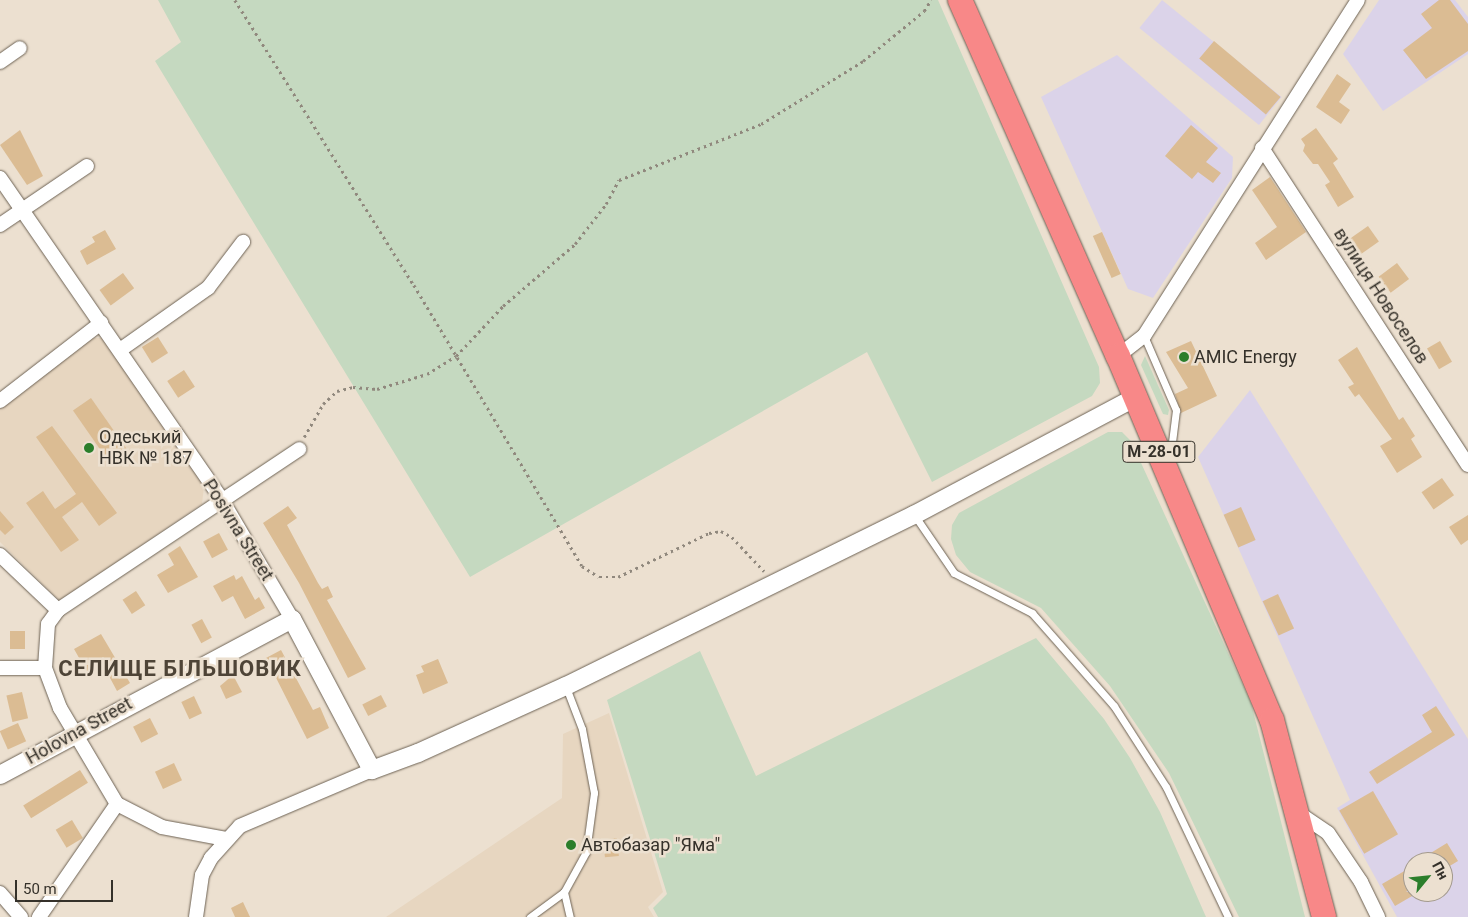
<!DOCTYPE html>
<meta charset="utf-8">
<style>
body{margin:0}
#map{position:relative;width:1468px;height:917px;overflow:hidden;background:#ece0d0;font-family:Roboto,sans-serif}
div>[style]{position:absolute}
.built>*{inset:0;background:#e7d6c0}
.industrial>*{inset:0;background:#dbd3e9;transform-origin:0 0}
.green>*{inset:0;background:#c5d9c0}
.building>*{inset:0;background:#dbbc93;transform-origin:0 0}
.path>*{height:2.5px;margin-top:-1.25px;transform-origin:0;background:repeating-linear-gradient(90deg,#90887d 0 2.5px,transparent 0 6.5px)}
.roads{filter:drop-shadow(0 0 1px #6d6254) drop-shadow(0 0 1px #6d6254)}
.service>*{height:7px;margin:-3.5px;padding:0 3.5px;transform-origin:3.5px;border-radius:3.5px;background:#fff}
.minor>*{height:14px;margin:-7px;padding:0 7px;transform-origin:7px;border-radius:7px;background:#fff}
.tertiary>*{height:18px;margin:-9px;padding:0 9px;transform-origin:9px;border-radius:9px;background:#fff}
.trunk>*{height:24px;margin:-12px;padding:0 12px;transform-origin:12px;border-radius:12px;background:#f88888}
.dots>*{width:14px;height:14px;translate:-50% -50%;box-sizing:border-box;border:2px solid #ece0d0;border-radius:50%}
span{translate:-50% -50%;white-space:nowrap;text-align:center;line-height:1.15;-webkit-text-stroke:5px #ece0d0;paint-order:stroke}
.shield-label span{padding:1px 4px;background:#ece0d0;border:1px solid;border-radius:4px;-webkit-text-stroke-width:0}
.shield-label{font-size:16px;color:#35312a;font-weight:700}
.street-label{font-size:18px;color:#35312a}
.poi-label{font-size:18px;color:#35312a}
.left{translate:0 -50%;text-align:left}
.district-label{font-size:22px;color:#4e4437;font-weight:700;letter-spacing:1px}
.north{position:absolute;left:1403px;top:852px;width:50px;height:50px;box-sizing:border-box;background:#ece0d0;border:1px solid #a39a8e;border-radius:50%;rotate:62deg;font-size:14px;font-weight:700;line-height:20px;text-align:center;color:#35312a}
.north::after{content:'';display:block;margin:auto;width:18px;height:22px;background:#2b7e2b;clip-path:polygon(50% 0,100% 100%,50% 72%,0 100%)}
.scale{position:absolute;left:15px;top:880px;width:98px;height:22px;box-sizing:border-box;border:2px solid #35312a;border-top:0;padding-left:6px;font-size:15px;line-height:18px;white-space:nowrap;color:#35312a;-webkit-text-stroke:4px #ece0d0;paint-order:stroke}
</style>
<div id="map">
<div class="built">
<div style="clip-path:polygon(92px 338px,105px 338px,204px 487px,202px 504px,60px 601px,0 542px,0 409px)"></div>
<div style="clip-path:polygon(609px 713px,663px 892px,648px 907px,654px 917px,386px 917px,562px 798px,563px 734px)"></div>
</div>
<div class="industrial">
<div style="left:1162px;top:0;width:154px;height:36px;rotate:39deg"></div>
<div style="clip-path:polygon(1379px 0,1455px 0,1468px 17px,1468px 54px,1383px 111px,1343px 54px)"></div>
<div style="clip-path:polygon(1117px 55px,1233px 157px,1232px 178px,1153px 298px,1128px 289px,1041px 97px)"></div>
<div style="clip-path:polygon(evenodd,1250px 390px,1468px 739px,1468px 917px,1397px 917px,1337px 808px,1350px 800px,1198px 457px,1250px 390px,1413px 862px,1443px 862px,1443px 892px,1413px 892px,1413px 862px)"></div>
</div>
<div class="green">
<div style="clip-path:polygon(158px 0,938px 0,1099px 367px,1100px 383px,1092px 396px,932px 482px,867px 352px,470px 577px,155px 61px,181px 42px)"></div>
<div style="clip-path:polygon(1145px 356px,1169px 410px,1168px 415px,1163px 414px,1141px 365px)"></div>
<div style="clip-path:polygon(1108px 432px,1122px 432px,1131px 441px,1251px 703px,1305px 917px,1239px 917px,1169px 773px,1110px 686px,1041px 608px,970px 572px,956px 555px,951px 539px,952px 525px,959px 513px)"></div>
<div style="clip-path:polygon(1036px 638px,1104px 719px,1130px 758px,1160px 812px,1206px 917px,658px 917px,653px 908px,667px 894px,607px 700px,700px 651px,756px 776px)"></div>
</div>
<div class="building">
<div style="clip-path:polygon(1439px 0,1450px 0,1468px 24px,1468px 51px,1426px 79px,1403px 50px,1432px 28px,1421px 14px)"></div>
<div style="left:1214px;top:41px;width:87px;height:23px;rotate:40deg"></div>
<div style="clip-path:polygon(1337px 74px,1351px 84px,1339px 102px,1350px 110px,1341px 124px,1316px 107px)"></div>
<div style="clip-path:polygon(1191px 125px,1218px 148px,1206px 162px,1221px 173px,1213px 183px,1198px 172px,1192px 179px,1165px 156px)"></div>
<div style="clip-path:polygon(1316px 128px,1338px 159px,1333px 163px,1354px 197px,1338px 207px,1325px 185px,1330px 182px,1318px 164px,1313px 164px,1303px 151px,1305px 145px,1301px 139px)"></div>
<div style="clip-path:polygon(20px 130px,43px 176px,27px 185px,0 145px)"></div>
<div style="clip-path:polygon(1270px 177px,1306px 232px,1266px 260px,1255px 243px,1277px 227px,1252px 190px)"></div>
<div style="left:1368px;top:226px;width:19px;height:27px;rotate:55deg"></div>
<div style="clip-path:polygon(105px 230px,116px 249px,87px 265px,80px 251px,95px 242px,92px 237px)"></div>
<div style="left:1102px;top:232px;width:46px;height:10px;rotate:66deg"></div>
<div style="left:1397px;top:263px;width:20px;height:23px;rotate:53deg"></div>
<div style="left:123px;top:273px;width:19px;height:29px;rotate:54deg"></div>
<div style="left:158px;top:337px;width:19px;height:19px;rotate:58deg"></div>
<div style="clip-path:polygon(1191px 341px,1217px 396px,1181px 413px,1175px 394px,1188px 388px,1166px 352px)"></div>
<div style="left:1440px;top:341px;width:24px;height:15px;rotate:60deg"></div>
<div style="clip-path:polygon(1357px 347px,1399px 420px,1403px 417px,1415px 436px,1411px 439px,1422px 457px,1397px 473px,1380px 446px,1392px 439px,1359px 394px,1355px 397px,1348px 387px,1354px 384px,1338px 360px)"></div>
<div style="left:184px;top:370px;width:20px;height:20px;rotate:57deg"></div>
<div style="left:91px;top:398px;width:62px;height:22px;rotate:55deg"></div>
<div style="clip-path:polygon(52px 426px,117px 513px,99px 526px,82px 502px,62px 517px,79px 540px,61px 552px,26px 503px,43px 491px,55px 509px,76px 494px,36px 437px)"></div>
<div style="left:1442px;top:478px;width:21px;height:25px;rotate:55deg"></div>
<div style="clip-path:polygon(288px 506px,297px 518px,287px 525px,318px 583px,322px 589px,328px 586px,333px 597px,327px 600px,366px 669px,348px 678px,299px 583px,263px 523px)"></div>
<div style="left:1241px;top:507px;width:36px;height:19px;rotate:66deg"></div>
<div style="clip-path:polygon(0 511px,14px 527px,5px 535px,0 530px)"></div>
<div style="clip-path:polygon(1468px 515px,1468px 540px,1461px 545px,1449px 527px)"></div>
<div style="left:219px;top:533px;width:19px;height:18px;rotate:62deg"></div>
<div style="clip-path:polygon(180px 546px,198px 577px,168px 593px,157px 575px,174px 565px,168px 554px)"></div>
<div style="clip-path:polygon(234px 575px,236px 580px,242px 576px,255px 600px,259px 597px,265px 608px,245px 619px,233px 596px,222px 602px,213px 586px)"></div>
<div style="left:136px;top:591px;width:17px;height:16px;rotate:57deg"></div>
<div style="left:1278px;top:594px;width:38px;height:17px;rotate:65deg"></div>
<div style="left:202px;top:619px;width:21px;height:12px;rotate:62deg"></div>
<div style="left:10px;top:631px;width:15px;height:18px"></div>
<div style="clip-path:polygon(101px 634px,130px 683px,117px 691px,102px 663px,87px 672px,74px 649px)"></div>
<div style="clip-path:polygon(281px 650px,313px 710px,320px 707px,329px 728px,307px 739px,266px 658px)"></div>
<div style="clip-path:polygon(438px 659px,448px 683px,423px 694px,416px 675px,424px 672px,421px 666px)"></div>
<div style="clip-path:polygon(233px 675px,242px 692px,226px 699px,220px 686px)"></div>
<div style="left:22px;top:692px;width:27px;height:16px;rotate:77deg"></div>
<div style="left:381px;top:695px;width:13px;height:21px;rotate:63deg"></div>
<div style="left:194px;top:696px;width:19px;height:14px;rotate:65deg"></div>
<div style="clip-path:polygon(1436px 706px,1455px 735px,1377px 784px,1369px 772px,1432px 732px,1422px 715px)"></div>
<div style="left:150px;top:718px;width:18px;height:19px;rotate:63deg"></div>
<div style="left:18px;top:723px;width:20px;height:20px;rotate:66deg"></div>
<div style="left:174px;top:763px;width:19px;height:21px;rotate:65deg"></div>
<div style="left:80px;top:770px;width:15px;height:67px;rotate:58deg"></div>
<div style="left:1373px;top:791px;width:50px;height:39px;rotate:60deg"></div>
<div style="left:72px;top:820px;width:21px;height:19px;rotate:59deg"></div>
<div style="left:617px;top:838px;width:18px;height:14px;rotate:84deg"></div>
<div style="clip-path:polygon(1447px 843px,1458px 861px,1443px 870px,1443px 862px,1416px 862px)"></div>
<div style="clip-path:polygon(1413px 866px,1413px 888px,1406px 892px,1419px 892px,1395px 906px,1382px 884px)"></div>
<div style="clip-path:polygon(243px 902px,250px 917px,235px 917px,231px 908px)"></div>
</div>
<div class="path">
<div style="left:235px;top:0;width:337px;rotate:57.9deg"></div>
<div style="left:414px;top:285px;width:327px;rotate:59.1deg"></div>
<div style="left:582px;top:566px;width:20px;rotate:33deg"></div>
<div style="left:599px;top:577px;width:19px"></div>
<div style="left:618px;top:577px;width:101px;rotate:-25.8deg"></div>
<div style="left:709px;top:533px;width:12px;rotate:-9deg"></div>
<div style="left:721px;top:531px;width:13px;rotate:29deg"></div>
<div style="left:732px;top:537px;width:47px;rotate:46.7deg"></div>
<div style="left:304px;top:437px;width:38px;rotate:-60deg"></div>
<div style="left:323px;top:404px;width:19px;rotate:-43deg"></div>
<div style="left:337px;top:391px;width:16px;rotate:-14deg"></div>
<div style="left:353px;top:387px;width:24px;rotate:5deg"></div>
<div style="left:377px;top:389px;width:52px;rotate:-16.7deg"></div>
<div style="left:427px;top:374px;width:34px;rotate:-32deg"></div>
<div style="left:456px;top:356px;width:69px;rotate:-46.8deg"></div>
<div style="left:503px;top:306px;width:95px;rotate:-40.7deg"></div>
<div style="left:575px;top:244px;width:51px;rotate:-52.2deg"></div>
<div style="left:606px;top:204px;width:27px;rotate:-62deg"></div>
<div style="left:619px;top:180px;width:153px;rotate:-21.5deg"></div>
<div style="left:761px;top:124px;width:120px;rotate:-31.7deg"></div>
<div style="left:863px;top:61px;width:79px;rotate:-39.3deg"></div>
<div style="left:924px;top:11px;width:13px;rotate:-58deg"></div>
</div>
<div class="roads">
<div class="service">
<div style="left:1144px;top:336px;width:81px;rotate:66.6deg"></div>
<div style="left:1176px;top:410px;width:48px;rotate:97.1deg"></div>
<div style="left:915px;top:516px;width:69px;rotate:55.6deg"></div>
<div style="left:954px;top:573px;width:88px;rotate:27.1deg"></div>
<div style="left:1032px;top:613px;width:124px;rotate:48.6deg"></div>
<div style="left:1114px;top:706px;width:96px;rotate:57.3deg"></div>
<div style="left:1166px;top:787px;width:144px;rotate:64.5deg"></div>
<div style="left:564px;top:892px;width:26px;rotate:77deg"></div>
<div style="left:530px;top:917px;width:42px;rotate:-36.3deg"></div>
<div style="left:564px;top:892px;width:46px;rotate:-61.2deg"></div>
<div style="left:586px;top:852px;width:60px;rotate:-82.3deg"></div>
<div style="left:594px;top:793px;width:65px;rotate:-100.6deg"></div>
<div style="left:582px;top:729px;width:45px;rotate:-110.9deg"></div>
</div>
<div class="minor">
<div style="left:0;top:62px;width:24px;rotate:-35deg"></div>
<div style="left:1262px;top:148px;width:378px;rotate:57deg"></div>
<div style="left:0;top:178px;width:391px;rotate:55.4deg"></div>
<div style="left:222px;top:500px;width:138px;rotate:59.5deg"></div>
<div style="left:0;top:225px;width:105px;rotate:-34.1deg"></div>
<div style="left:120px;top:350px;width:108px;rotate:-35.2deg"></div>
<div style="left:208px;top:288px;width:58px;rotate:-52.7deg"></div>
<div style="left:1118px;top:356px;width:33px;rotate:-38deg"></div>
<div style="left:1144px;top:336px;width:398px;rotate:-57.5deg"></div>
<div style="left:0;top:401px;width:128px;rotate:-37.7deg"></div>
<div style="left:0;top:555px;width:80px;rotate:43.5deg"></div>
<div style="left:0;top:668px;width:45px"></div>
<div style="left:1297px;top:812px;width:37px;rotate:34deg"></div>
<div style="left:1328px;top:833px;width:59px;rotate:56deg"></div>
<div style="left:1361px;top:882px;width:39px;rotate:64deg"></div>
<div style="left:226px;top:839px;width:65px;rotate:-169.4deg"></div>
<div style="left:162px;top:827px;width:51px;rotate:-152.9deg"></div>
<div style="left:117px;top:804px;width:112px;rotate:-120.7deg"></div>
<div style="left:60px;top:708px;width:43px;rotate:-110.6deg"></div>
<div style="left:45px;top:668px;width:44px;rotate:-86.1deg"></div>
<div style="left:48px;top:624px;width:17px;rotate:-54deg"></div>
<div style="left:58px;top:610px;width:290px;rotate:-33.7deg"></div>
<div style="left:0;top:893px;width:32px;rotate:49deg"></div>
<div style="left:39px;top:917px;width:137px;rotate:-55.4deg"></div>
<div style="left:196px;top:917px;width:42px;rotate:-81.9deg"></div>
<div style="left:202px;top:875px;width:19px;rotate:-62deg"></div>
<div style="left:211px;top:858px;width:43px;rotate:-47.8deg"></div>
<div style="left:240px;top:826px;width:143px;rotate:-23deg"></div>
</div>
<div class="tertiary">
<div style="left:0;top:775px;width:331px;rotate:-28.1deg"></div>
<div style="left:292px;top:619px;width:171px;rotate:62.1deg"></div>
<div style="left:372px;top:770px;width:49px;rotate:-20.3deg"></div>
<div style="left:418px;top:753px;width:162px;rotate:-24.4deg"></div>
<div style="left:566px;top:686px;width:388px;rotate:-26.2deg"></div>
<div style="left:914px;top:515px;width:251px;rotate:-28deg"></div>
</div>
<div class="trunk">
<div style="left:960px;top:0;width:389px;rotate:66.1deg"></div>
<div style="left:1118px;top:356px;width:395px;rotate:67.1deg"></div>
<div style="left:1272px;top:720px;width:204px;rotate:75.2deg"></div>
</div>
</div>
<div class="dots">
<div style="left:1184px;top:357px;background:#2b7e2b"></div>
<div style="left:89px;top:448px;background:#2b7e2b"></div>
<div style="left:571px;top:845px;background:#2b7e2b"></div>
</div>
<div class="shield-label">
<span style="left:1159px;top:452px">М-28-01</span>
</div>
<div class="street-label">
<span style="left:1381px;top:296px;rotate:57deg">вулиця Новоселов</span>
<span style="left:238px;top:530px;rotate:58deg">Posivna Street</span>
<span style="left:79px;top:731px;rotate:-29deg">Holovna Street</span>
</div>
<div class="poi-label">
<span class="left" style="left:1194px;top:357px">AMIC Energy</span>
<span class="left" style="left:99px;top:448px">Одеський<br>НВК № 187</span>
<span class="left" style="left:581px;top:845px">Автобазар "Яма"</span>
</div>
<div class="district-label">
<span style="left:180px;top:669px">СЕЛИЩЕ БІЛЬШОВИК</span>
</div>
<div class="north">Пн</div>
<div class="scale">50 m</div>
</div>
